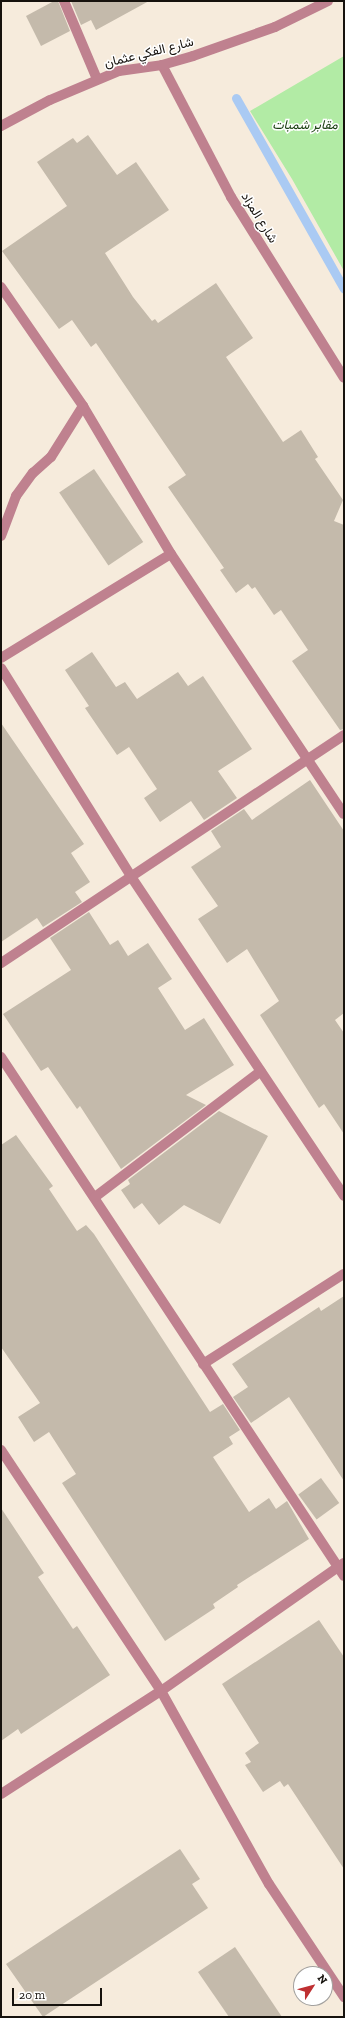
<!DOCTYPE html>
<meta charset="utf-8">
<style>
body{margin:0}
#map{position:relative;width:345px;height:2018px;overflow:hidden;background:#f6ebdc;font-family:"Zilla Slab",Vazirmatn,serif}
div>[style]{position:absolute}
.green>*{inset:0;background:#b2eba5}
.stream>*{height:9px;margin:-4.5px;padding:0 4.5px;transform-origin:4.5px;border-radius:4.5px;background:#aacaf3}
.building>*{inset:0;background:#c4baab;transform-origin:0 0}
.minor>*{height:10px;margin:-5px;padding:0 5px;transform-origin:5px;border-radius:5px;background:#bf818f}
.tertiary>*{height:10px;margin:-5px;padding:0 5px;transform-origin:5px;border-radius:5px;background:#bf818f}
span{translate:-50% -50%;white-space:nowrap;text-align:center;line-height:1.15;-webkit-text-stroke:3px #fff;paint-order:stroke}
.street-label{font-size:13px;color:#16120d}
.park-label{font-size:13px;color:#1b4112;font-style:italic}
.frame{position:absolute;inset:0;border:2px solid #16120d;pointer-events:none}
.north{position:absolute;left:293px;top:1966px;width:40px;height:40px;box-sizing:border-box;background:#fff;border:1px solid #a2a09e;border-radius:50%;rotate:54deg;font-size:11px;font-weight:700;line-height:16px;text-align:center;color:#16120d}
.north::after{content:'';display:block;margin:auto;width:14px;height:18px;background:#bf3032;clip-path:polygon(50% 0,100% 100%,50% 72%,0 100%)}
.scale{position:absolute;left:12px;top:1988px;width:90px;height:18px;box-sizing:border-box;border:2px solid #16120d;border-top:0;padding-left:5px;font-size:12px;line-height:14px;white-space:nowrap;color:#16120d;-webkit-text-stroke:3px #fff;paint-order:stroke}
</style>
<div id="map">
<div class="green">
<div style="clip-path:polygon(344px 56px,344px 271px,292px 179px,250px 111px)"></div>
</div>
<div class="stream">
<div style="left:236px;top:98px;width:219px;rotate:60.5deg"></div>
</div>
<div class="building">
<div style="clip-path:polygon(54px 1px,58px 1px,70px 31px,41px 46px,26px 16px)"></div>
<div style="clip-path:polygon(71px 1px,149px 1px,96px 30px,91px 20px,81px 25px)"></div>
<div style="clip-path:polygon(88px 135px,117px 175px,136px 162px,169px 210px,105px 253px,133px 297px,152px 321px,155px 319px,158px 323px,216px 283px,253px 338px,226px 357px,283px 442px,301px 430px,318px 457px,315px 459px,343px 500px,334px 521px,344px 525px,344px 729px,340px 730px,292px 661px,308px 650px,281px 610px,274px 615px,255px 587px,252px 589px,248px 584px,236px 593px,220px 570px,224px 568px,168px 487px,186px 475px,96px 343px,91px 347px,72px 320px,59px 329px,2px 251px,67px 206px,37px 162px,73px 138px,77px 143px)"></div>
<div style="left:94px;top:469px;width:88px;height:42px;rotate:56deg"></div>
<div style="clip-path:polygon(92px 652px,116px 687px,125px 682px,137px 699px,178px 672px,188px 686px,203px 676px,252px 749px,218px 771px,237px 798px,204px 820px,191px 801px,160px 822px,144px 798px,157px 789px,129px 747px,117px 755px,85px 708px,89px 706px,65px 670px)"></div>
<div style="clip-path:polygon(1px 723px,84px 844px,71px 853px,90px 882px,75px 892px,82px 902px,43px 927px,37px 918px,1px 942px)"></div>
<div style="clip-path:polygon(310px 780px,344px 831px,344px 1013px,335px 1020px,344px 1033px,344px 1134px,324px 1104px,319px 1108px,260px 1015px,279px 1001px,247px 949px,227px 963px,198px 919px,218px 906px,191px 867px,221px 847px,211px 831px,244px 809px,252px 820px)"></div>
<div style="clip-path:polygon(89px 912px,110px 945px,118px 940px,128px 956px,148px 943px,172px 979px,158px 988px,185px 1030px,204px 1018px,234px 1065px,186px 1095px,206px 1105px,121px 1169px,80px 1106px,77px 1109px,48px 1067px,41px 1071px,3px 1014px,71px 970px,50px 938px)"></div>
<div style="clip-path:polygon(219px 1111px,268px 1136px,220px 1224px,184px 1205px,159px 1225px,142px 1203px,134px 1209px,121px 1190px,130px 1184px,128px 1180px)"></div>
<div style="clip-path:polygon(16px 1135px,53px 1186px,49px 1189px,77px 1231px,86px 1225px,94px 1234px,210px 1412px,223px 1404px,240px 1430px,229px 1437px,233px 1444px,213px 1457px,249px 1512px,269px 1498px,276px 1509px,287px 1501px,309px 1539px,237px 1585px,238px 1587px,213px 1604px,215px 1608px,165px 1641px,62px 1483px,76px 1474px,49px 1432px,34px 1442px,18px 1417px,40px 1403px,1px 1347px,1px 1145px)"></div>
<div style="clip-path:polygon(344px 1296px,344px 1481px,289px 1397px,251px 1423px,233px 1397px,248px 1387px,232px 1364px,319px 1307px,321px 1311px)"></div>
<div style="left:321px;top:1478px;width:31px;height:28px;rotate:54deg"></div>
<div style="clip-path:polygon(1px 1508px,44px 1573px,38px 1577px,73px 1629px,77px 1626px,110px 1675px,21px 1734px,18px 1729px,1px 1741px)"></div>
<div style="clip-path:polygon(319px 1620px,344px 1657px,344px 1869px,288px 1784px,284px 1787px,280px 1781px,263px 1792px,245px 1765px,251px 1762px,245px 1753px,259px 1743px,222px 1684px)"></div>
<div style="clip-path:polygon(180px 1849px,200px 1879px,192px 1884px,208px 1908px,43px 2017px,6px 1964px)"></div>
<div style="clip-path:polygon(235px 1947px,282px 2017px,229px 2017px,198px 1972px)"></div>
</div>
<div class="minor">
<div style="left:64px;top:1px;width:85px;rotate:67.1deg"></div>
<div style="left:1px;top:287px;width:145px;rotate:55.4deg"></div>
<div style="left:83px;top:406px;width:172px;rotate:59.3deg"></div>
<div style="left:171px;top:554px;width:312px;rotate:56.4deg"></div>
<div style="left:1px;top:536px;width:43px;rotate:-69.4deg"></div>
<div style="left:16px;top:496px;width:29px;rotate:-54deg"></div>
<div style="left:33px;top:473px;width:24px;rotate:-42deg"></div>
<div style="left:51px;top:457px;width:60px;rotate:-57.9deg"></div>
<div style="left:1px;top:658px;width:199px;rotate:-31.5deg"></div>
<div style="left:1px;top:668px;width:248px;rotate:58deg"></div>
<div style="left:132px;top:878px;width:382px;rotate:56.3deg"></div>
<div style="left:1px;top:963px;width:412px;rotate:-33.6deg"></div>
<div style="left:1px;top:1057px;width:622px;rotate:56.54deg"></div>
<div style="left:95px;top:1197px;width:208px;rotate:-37.2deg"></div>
<div style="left:203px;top:1364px;width:167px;rotate:-32.6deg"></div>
<div style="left:1px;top:1450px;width:289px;rotate:56.4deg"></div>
<div style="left:161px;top:1691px;width:221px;rotate:60.8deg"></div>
<div style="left:269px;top:1884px;width:136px;rotate:56.4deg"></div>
<div style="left:1px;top:1794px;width:190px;rotate:-32.8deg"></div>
<div style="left:161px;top:1691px;width:223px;rotate:-35deg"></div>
</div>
<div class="tertiary">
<div style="left:162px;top:65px;width:149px;rotate:62.4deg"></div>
<div style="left:231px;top:197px;width:213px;rotate:58deg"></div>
<div style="left:1px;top:126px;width:55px;rotate:-28deg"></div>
<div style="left:50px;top:100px;width:75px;rotate:-22.8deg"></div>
<div style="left:119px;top:71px;width:43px;rotate:-7.9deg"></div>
<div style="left:162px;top:65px;width:32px;rotate:-16deg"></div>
<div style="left:193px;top:56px;width:87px;rotate:-19.5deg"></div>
<div style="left:275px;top:27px;width:59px;rotate:-26.1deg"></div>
</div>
<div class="street-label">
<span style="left:149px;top:53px;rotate:-14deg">شارع الفكي عثمان</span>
<span style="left:259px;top:218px;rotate:58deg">شارع المزاد</span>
</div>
<div class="park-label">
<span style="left:305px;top:125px">مقابر شمبات</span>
</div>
<div class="frame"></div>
<div class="north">N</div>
<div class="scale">20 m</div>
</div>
